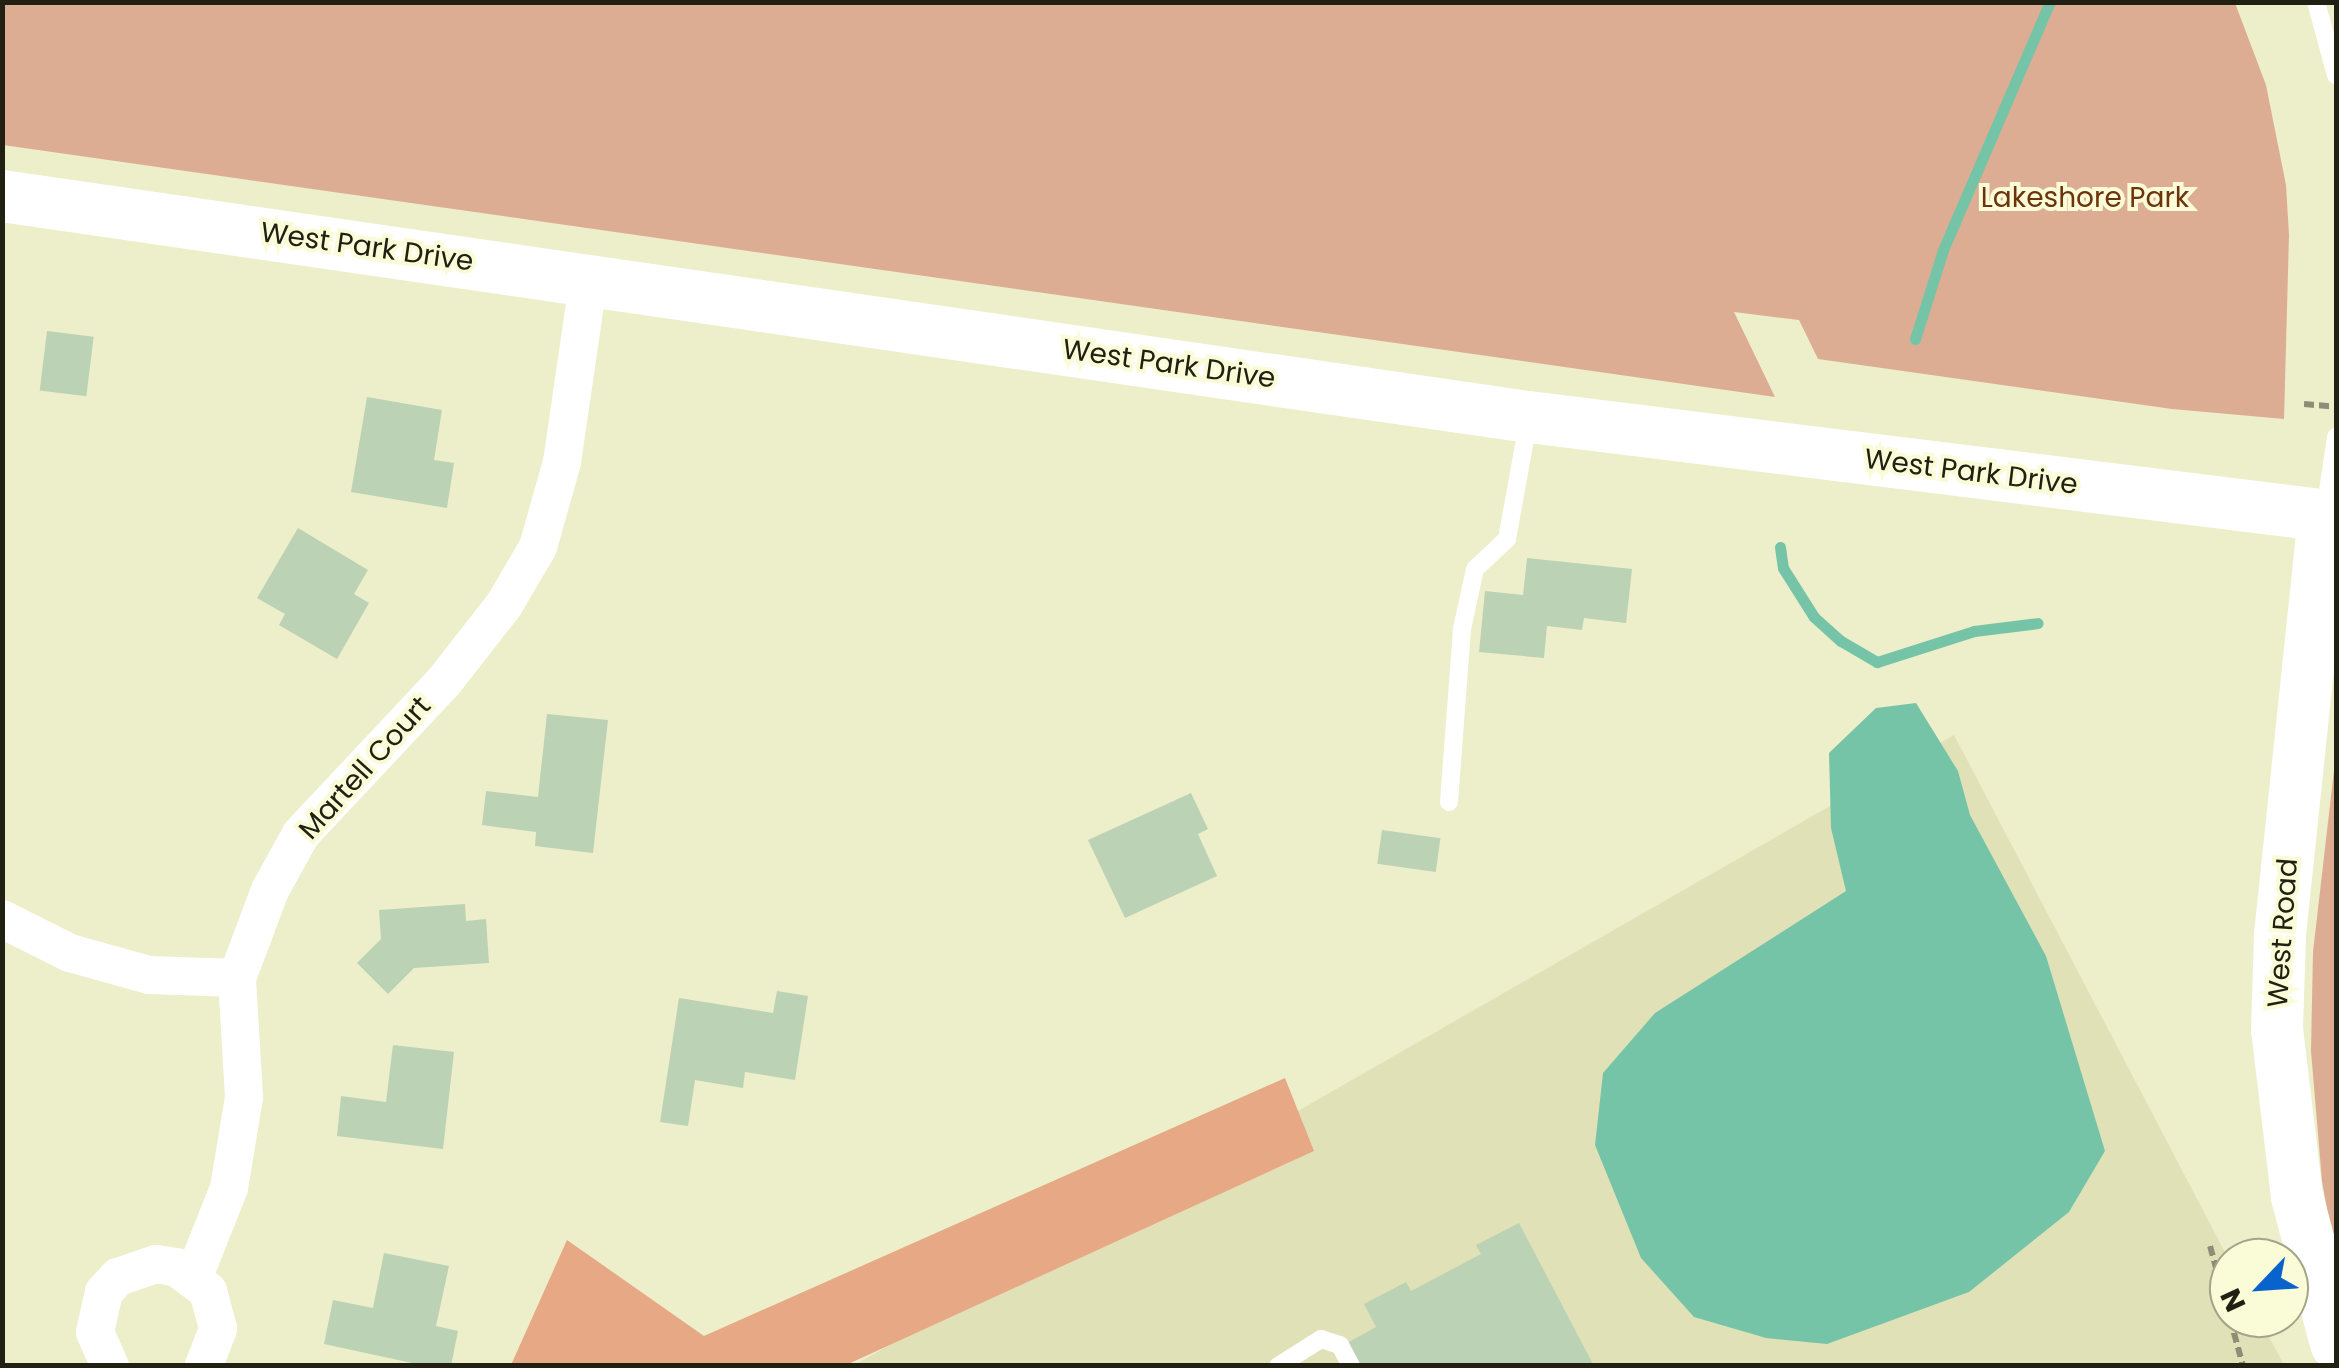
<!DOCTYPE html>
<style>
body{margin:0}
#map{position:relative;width:2339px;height:1368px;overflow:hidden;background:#edeeca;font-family:Poppins,sans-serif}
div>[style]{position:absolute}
.built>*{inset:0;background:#e0e1b7}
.green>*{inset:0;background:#ddad93}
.forest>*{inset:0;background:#e7a885}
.water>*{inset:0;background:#76c4a7}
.stream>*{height:11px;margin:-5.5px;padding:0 5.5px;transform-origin:5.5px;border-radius:5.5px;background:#76c4a7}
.building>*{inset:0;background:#bcd2b5;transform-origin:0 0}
.path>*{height:6px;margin-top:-3px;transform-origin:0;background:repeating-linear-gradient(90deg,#8d8e75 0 10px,transparent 0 15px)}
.lane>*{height:18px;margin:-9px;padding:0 9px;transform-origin:9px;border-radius:9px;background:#fff}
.street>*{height:38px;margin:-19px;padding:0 19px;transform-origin:19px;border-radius:19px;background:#fff}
.secondary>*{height:52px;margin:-26px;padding:0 26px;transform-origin:26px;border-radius:26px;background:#fff}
span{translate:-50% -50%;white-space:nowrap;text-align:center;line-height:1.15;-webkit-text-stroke:8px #fafbd7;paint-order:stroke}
.park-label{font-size:28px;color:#6c330c}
.street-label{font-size:28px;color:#202113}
.frame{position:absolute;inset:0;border:5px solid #202113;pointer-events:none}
.north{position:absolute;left:2209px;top:1238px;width:100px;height:100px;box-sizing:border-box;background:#fafbd7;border:2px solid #a3a489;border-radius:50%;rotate:245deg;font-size:28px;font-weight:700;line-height:40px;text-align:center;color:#202113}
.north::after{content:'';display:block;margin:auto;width:35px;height:45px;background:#0963cd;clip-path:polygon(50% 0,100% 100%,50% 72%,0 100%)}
</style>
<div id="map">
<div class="built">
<div style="clip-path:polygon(1954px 735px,2229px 1260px,2229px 1318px,2259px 1318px,2284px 1365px,853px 1366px)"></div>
</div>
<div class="green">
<div style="clip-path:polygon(3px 2px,2235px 3px,2266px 85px,2286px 185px,2289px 235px,2284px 419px,2172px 409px,1818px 359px,1799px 320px,1734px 312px,1775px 397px,3px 145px)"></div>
<div style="clip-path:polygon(2336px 753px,2336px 1259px,2322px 1181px,2311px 1051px,2313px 952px)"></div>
</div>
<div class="forest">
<div style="clip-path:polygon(1285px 1078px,1314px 1151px,846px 1365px,511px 1365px,567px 1240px,704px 1336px)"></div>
</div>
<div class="water">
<div style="clip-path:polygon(1916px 703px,1958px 771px,1970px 815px,2046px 956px,2105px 1151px,2069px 1212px,1969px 1292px,1827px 1344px,1766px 1338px,1694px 1317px,1641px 1258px,1595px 1145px,1603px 1073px,1655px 1013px,1846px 891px,1831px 828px,1829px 753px,1876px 708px)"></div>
</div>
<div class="stream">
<div style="left:1915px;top:339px;width:93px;rotate:-72.5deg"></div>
<div style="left:1943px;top:250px;width:270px;rotate:-66.7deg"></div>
<div style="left:1780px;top:547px;width:21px;rotate:82deg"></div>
<div style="left:1783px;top:568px;width:58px;rotate:57.7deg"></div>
<div style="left:1814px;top:617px;width:36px;rotate:42deg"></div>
<div style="left:1841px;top:641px;width:42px;rotate:30.3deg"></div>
<div style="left:1877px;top:662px;width:102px;rotate:-17.7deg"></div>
<div style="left:1974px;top:631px;width:64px;rotate:-7.1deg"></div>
</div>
<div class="building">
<div style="left:47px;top:331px;width:47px;height:60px;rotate:7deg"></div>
<div style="clip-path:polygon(367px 397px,442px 410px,434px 460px,454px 463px,447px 508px,351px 492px)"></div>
<div style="clip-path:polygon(298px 528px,368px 570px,354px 594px,369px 603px,337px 659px,279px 625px,285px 614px,257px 598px)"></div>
<div style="clip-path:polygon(1527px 558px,1632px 569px,1626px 623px,1584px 618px,1582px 630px,1547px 626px,1544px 658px,1479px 652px,1485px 591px,1523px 595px)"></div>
<div style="clip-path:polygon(547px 714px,608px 720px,593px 853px,535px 846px,536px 832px,482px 825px,486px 791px,538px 797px)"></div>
<div style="clip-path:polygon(1191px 793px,1208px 829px,1198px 834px,1217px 876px,1125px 918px,1088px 840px)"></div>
<div style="left:1382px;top:830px;width:59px;height:34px;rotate:8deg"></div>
<div style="clip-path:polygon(465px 904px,466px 921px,486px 919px,489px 963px,414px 968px,388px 994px,357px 963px,381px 939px,379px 910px)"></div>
<div style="clip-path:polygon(777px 991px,808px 996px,795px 1080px,745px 1072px,743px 1088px,695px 1080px,688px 1126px,660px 1122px,679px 998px,773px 1013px)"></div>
<div style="clip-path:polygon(393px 1045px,454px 1052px,443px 1149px,337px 1136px,341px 1096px,386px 1102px)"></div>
<div style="clip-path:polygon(1519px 1223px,1594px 1366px,1359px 1366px,1347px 1343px,1376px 1327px,1364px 1304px,1406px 1282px,1411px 1291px,1481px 1254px,1476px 1245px)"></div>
<div style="clip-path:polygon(384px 1253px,449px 1266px,436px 1326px,458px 1331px,451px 1366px,426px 1366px,324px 1344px,333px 1300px,373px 1308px)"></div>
</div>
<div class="path">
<div style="left:2304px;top:404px;width:32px;rotate:5deg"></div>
<div style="left:2210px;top:1246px;width:124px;rotate:74.6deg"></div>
</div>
<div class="lane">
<div style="left:2316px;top:2px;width:76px;rotate:74.7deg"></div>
<div style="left:2325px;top:511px;width:75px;rotate:-81.5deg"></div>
<div style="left:1449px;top:802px;width:173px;rotate:-85.7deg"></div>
<div style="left:1462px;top:629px;width:61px;rotate:-77.8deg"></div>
<div style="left:1475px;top:569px;width:44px;rotate:-43.2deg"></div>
<div style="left:1507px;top:539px;width:118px;rotate:-79.7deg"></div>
<div style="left:1278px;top:1366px;width:51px;rotate:-32.1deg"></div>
<div style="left:1321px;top:1339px;width:20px;rotate:18deg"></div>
<div style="left:1340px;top:1345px;width:24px;rotate:62deg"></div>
</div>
<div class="street">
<div style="left:2px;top:919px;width:76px;rotate:26.6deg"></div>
<div style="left:70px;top:953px;width:82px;rotate:15.6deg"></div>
<div style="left:149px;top:975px;width:88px;rotate:2deg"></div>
<div style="left:194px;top:1276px;width:95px;rotate:-68.3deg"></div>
<div style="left:229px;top:1188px;width:92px;rotate:-80.6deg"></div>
<div style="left:244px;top:1097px;width:119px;rotate:-93.4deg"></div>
<div style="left:237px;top:978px;width:94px;rotate:-69.4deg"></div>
<div style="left:270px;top:890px;width:64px;rotate:-61deg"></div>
<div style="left:301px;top:834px;width:207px;rotate:-46.8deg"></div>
<div style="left:443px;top:683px;width:99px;rotate:-52deg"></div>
<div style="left:504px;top:605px;width:67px;rotate:-59.6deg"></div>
<div style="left:538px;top:547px;width:88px;rotate:-74.2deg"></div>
<div style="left:562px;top:462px;width:186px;rotate:-81.7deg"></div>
<div style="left:110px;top:1366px;width:37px;rotate:-114deg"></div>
<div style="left:95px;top:1332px;width:41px;rotate:-77.3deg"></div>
<div style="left:104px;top:1292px;width:21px;rotate:-47deg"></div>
<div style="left:118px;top:1277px;width:40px;rotate:-18.9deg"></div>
<div style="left:156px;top:1264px;width:20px;rotate:9deg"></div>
<div style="left:176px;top:1267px;width:40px;rotate:37deg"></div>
<div style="left:208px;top:1291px;width:39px;rotate:75deg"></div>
<div style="left:218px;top:1329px;width:40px;rotate:111deg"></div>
</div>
<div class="secondary">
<div style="left:2px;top:196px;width:1543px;rotate:8.24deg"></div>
<div style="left:1529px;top:417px;width:813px;rotate:7.06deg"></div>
<div style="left:2324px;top:516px;width:423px;rotate:96deg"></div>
<div style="left:2280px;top:937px;width:92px;rotate:91.9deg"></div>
<div style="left:2277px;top:1029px;width:169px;rotate:83.2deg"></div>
<div style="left:2297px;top:1197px;width:152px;rotate:75.1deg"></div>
</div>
<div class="park-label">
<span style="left:2085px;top:198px">Lakeshore Park</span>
</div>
<div class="street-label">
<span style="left:367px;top:247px;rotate:8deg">West Park Drive</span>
<span style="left:1169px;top:364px;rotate:8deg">West Park Drive</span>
<span style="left:1971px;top:472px;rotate:7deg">West Park Drive</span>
<span style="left:365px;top:768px;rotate:-48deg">Martell Court</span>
<span style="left:2283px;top:933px;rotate:-86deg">West Road</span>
</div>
<div class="frame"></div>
<div class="north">N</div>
</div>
